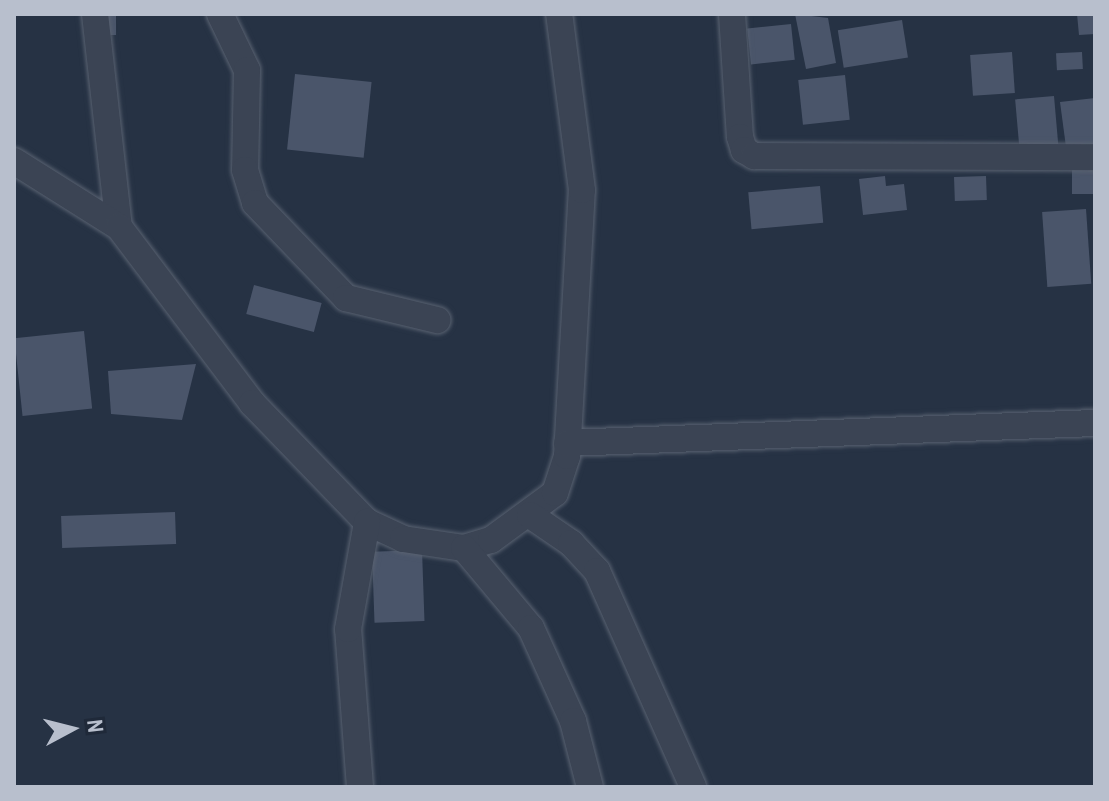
<!DOCTYPE html>
<style>
body{margin:0}
#map{position:relative;width:1109px;height:801px;overflow:hidden;background:#263244;font-family:"Archivo Narrow",sans-serif}
div>[style]{position:absolute}
.building>*{inset:0;background:#4a556a;transform-origin:0 0}
.roads{filter:drop-shadow(0 0 2px #596271) drop-shadow(0 0 2px #596271)}
.minor>*{height:26px;margin:-13px;padding:0 13px;transform-origin:13px;border-radius:13px;background:#3b4454}
span{translate:-50% -50%;white-space:nowrap;text-align:center;line-height:1.15;-webkit-text-stroke:7px #1f2939;paint-order:stroke}
.frame{position:absolute;inset:0;border:16px solid #b8bfcd;pointer-events:none}
.north{position:absolute;left:32px;top:689px;width:80px;height:80px;-webkit-text-stroke:6px #1f2939;paint-order:stroke;rotate:83deg;font-size:22px;font-weight:700;line-height:32px;text-align:center;color:#b8bfcd}
.north::after{content:'';display:block;margin:auto;width:28px;height:36px;background:#b8bfcd;clip-path:polygon(50% 0,100% 100%,50% 72%,0 100%)}
</style>
<div id="map">
<div class="building">
<div style="left:100px;top:14px;width:16px;height:21px"></div>
<div style="clip-path:polygon(795px 14px,828px 18px,836px 63px,806px 69px)"></div>
<div style="clip-path:polygon(1077px 14px,1095px 14px,1095px 34px,1079px 35px)"></div>
<div style="left:902px;top:20px;width:38px;height:65px;rotate:81deg"></div>
<div style="left:791px;top:24px;width:36px;height:44px;rotate:84deg"></div>
<div style="left:1012px;top:52px;width:41px;height:42px;rotate:86deg"></div>
<div style="left:1082px;top:52px;width:17px;height:26px;rotate:87deg"></div>
<div style="left:295px;top:74px;width:77px;height:76px;rotate:6deg"></div>
<div style="left:845px;top:75px;width:45px;height:47px;rotate:84deg"></div>
<div style="left:1054px;top:96px;width:52px;height:39px;rotate:85deg"></div>
<div style="clip-path:polygon(1095px 98px,1095px 144px,1066px 147px,1060px 102px)"></div>
<div style="left:1095px;top:165px;width:29px;height:23px;rotate:90deg"></div>
<div style="clip-path:polygon(885px 176px,886px 186px,904px 184px,907px 210px,863px 215px,859px 179px)"></div>
<div style="left:986px;top:176px;width:24px;height:32px;rotate:88deg"></div>
<div style="left:820px;top:186px;width:37px;height:72px;rotate:85deg"></div>
<div style="left:1086px;top:209px;width:75px;height:44px;rotate:86deg"></div>
<div style="left:254px;top:285px;width:70px;height:30px;rotate:15deg"></div>
<div style="left:84px;top:331px;width:78px;height:70px;rotate:84deg"></div>
<div style="clip-path:polygon(196px 364px,182px 420px,111px 414px,108px 371px)"></div>
<div style="left:175px;top:512px;width:32px;height:114px;rotate:88deg"></div>
<div style="left:422px;top:550px;width:71px;height:50px;rotate:88deg"></div>
</div>
<div class="roads">
<div class="minor">
<div style="left:95px;top:14px;width:214px;rotate:83.6deg"></div>
<div style="left:220px;top:14px;width:62px;rotate:64.3deg"></div>
<div style="left:247px;top:70px;width:100px;rotate:91.1deg"></div>
<div style="left:245px;top:170px;width:34px;rotate:73deg"></div>
<div style="left:255px;top:203px;width:132px;rotate:46.2deg"></div>
<div style="left:346px;top:298px;width:94px;rotate:13.6deg"></div>
<div style="left:732px;top:14px;width:123px;rotate:86.3deg"></div>
<div style="left:740px;top:137px;width:14px;rotate:73deg"></div>
<div style="left:744px;top:150px;width:12px;rotate:31deg"></div>
<div style="left:754px;top:156px;width:341px;rotate:0.2deg"></div>
<div style="left:14px;top:161px;width:124px;rotate:32.2deg"></div>
<div style="left:119px;top:227px;width:221px;rotate:52.9deg"></div>
<div style="left:252px;top:403px;width:165px;rotate:46deg"></div>
<div style="left:367px;top:522px;width:40px;rotate:25deg"></div>
<div style="left:403px;top:539px;width:62px;rotate:8.4deg"></div>
<div style="left:464px;top:548px;width:28px;rotate:-17deg"></div>
<div style="left:491px;top:540px;width:79px;rotate:-36.3deg"></div>
<div style="left:555px;top:493px;width:39px;rotate:-72deg"></div>
<div style="left:567px;top:456px;width:266px;rotate:-86.8deg"></div>
<div style="left:582px;top:190px;width:177px;rotate:-97.4deg"></div>
<div style="left:567px;top:443px;width:528px;rotate:-2.17deg"></div>
<div style="left:530px;top:515px;width:50px;rotate:34.3deg"></div>
<div style="left:571px;top:543px;width:38px;rotate:47deg"></div>
<div style="left:597px;top:571px;width:236px;rotate:66deg"></div>
<div style="left:464px;top:548px;width:104px;rotate:50.1deg"></div>
<div style="left:531px;top:628px;width:102px;rotate:65.7deg"></div>
<div style="left:573px;top:721px;width:68px;rotate:75.6deg"></div>
<div style="left:360px;top:787px;width:158px;rotate:-94.3deg"></div>
<div style="left:348px;top:629px;width:109px;rotate:-79.9deg"></div>
</div>
</div>
<div class="frame"></div>
<div class="north">N</div>
</div>
